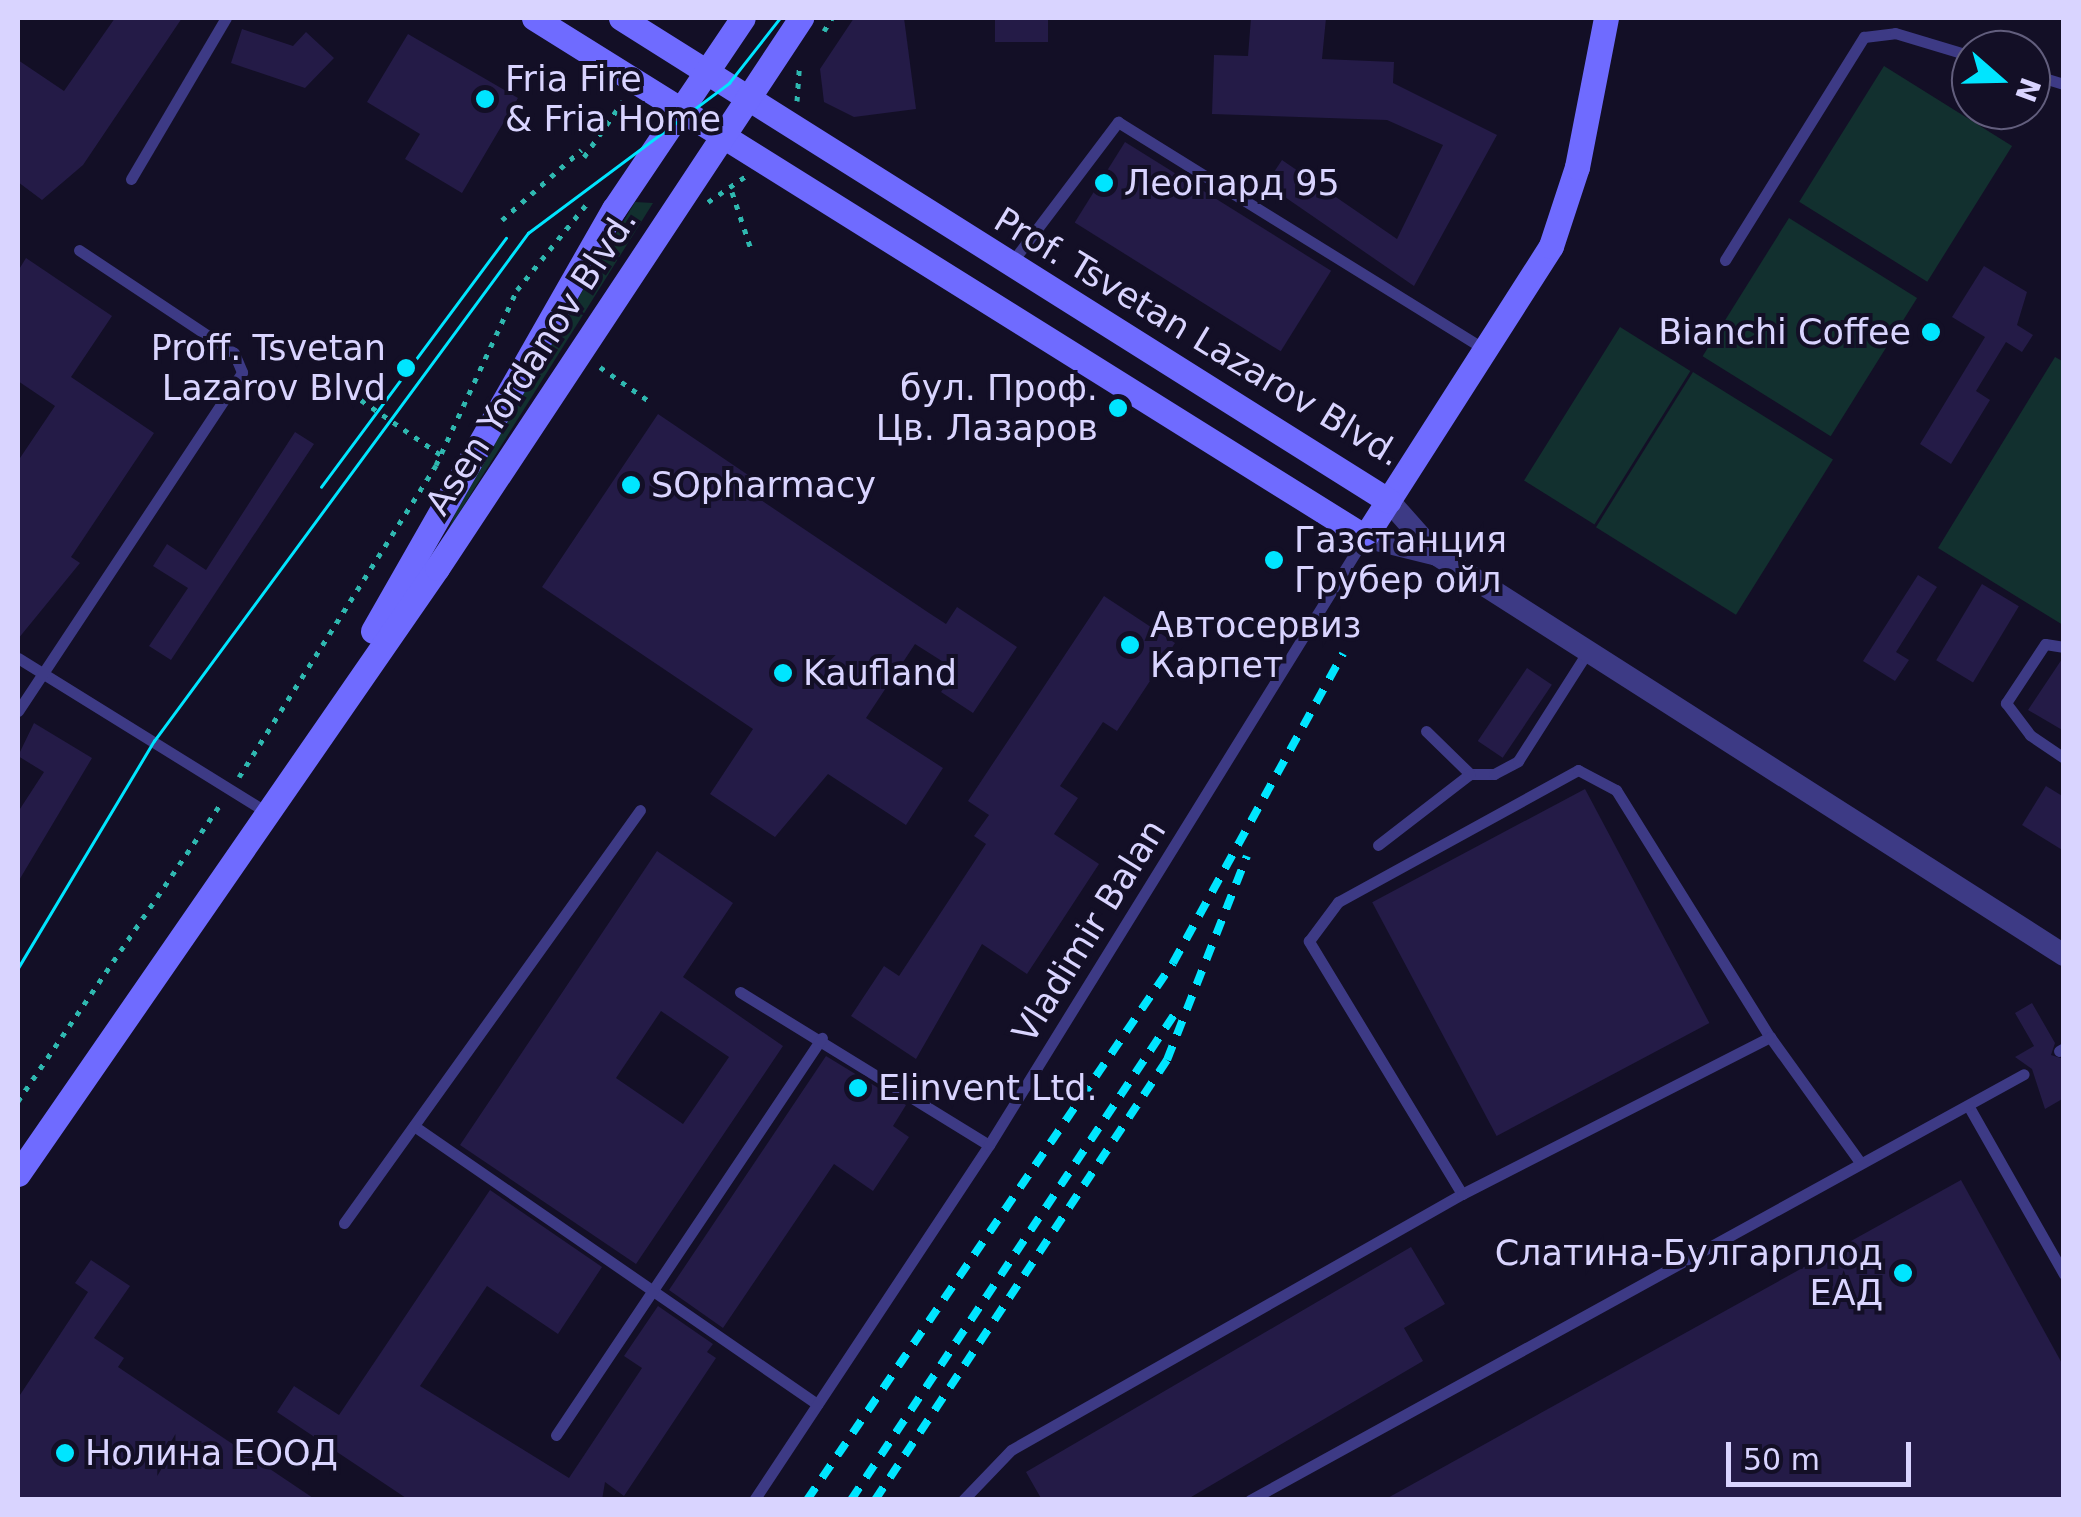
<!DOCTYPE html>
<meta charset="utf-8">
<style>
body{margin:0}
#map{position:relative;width:2081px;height:1517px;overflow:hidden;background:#130f26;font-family:"DejaVu Sans",sans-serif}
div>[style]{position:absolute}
.green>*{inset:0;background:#12302f;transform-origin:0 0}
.building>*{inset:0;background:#241b47;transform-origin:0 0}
.path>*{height:5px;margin-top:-2.5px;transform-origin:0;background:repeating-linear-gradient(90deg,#2fb8b0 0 5px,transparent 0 13px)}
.lane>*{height:11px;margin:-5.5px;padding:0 5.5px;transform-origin:5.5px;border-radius:5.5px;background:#3d3a85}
.street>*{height:22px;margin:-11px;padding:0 11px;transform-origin:11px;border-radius:11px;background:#3d3a85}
.secondary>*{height:25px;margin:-12.5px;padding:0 12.5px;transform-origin:12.5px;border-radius:12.5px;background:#6f6bff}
.tram>*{height:2.5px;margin:-1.25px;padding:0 1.25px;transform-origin:1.25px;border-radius:1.25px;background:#00e5ff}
.rail>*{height:8px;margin-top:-4px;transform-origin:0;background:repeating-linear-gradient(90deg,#00e5ff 0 15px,transparent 0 27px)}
.dots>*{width:28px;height:28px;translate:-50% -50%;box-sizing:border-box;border:5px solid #130f26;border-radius:50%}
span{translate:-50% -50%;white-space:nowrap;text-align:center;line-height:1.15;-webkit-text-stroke:8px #130f26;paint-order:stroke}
.poi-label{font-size:35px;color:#d9d4ff}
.left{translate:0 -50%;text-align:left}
.right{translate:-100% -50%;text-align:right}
.street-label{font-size:35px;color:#d9d4ff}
.frame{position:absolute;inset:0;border:20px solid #d9d4ff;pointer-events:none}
.north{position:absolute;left:1951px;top:30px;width:100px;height:100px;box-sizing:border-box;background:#130f26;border:2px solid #625e7d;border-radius:50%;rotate:110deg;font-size:28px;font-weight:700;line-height:40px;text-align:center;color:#d9d4ff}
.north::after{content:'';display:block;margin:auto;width:35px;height:45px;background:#00e5ff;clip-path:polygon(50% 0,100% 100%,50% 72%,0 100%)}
.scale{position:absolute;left:1726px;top:1442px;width:185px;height:45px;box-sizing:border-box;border:5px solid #d9d4ff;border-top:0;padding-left:12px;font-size:30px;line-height:35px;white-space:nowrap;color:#d9d4ff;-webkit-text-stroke:8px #130f26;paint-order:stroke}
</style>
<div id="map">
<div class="green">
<div style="left:1884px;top:66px;width:151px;height:160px;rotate:32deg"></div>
<div style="clip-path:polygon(635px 202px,653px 203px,449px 529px,463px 493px)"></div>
<div style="left:1789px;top:218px;width:151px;height:163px;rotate:32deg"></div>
<div style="left:1620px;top:327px;width:83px;height:181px;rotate:32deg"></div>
<div style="clip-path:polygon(2055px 357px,2064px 362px,2063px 625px,1938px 548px)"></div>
<div style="left:1693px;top:372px;width:165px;height:183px;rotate:32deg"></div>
</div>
<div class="building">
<div style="clip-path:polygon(115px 18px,182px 18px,83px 165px,42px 200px,18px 182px,18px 60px,64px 91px)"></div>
<div style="clip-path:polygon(854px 18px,904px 18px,916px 109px,854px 117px,824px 102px,820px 69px)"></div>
<div style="left:995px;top:18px;width:53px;height:24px"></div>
<div style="clip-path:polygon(1251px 18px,1326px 18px,1322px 59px,1394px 62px,1393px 83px,1497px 135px,1414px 286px,1266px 184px,1282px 160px,1397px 239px,1443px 145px,1387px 120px,1212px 114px,1214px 55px,1248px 56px)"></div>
<div style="clip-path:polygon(242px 29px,293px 46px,306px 32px,334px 58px,305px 88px,231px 63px)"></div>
<div style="clip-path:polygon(408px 34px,518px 98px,462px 193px,405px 159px,420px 134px,367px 102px)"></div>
<div style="left:1125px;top:142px;width:243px;height:95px;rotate:32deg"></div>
<div style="clip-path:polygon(26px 258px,112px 316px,71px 377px,154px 433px,71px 557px,80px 563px,18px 639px,18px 461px,55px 406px,18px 381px,18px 271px)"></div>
<div style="clip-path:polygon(1984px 266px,2027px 292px,2017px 325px,2033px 335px,2022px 352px,2006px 342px,1976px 391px,1990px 400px,1951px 464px,1920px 444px,1985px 337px,1952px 317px)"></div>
<div style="clip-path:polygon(658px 414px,751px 477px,743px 488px,929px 613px,946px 624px,957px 607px,1017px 647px,973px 713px,941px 692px,956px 670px,915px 644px,866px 718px,943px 768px,906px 825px,828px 774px,775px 837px,710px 794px,753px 729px,542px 587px)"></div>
<div style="clip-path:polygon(295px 432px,314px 444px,171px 660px,149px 646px,188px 588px,153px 566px,167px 544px,206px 570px)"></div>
<div style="clip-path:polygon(1918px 575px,1937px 587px,1896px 652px,1909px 660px,1895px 681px,1863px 661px)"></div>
<div style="left:1982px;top:584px;width:43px;height:89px;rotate:31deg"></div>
<div style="clip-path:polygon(1104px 596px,1175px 643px,1117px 731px,1103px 722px,1060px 786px,1078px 798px,1054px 834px,1099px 864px,1027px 974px,982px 944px,916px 1059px,851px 1016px,884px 966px,899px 976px,986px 844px,974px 836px,989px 815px,968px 801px)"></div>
<div style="clip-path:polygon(2064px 656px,2064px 731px,2028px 710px)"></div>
<div style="left:1527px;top:668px;width:30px;height:88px;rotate:34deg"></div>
<div style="clip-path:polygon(34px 723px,92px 758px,18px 882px,18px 812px,44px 772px,18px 756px)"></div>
<div style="clip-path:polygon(2046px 786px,2064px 797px,2064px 851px,2022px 825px)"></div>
<div style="left:1585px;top:789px;width:265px;height:241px;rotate:62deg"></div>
<div style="clip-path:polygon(evenodd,657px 851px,733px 903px,683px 977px,783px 1046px,636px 1264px,460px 1145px,657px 851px,661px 1011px,729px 1057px,683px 1124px,616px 1078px,661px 1011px)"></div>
<div style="clip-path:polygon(2032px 1003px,2055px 1043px,2051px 1055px,2064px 1059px,2064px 1098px,2045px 1109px,2032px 1069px,2015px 1057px,2034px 1046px,2015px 1013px)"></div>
<div style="clip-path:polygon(826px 1056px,906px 1105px,893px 1126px,909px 1137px,873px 1191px,834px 1164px,723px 1328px,669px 1290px)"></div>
<div style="clip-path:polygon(1961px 1180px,2064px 1367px,2064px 1500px,1384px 1500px)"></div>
<div style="clip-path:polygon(490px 1190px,602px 1267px,558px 1334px,487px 1286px,420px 1386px,569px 1478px,642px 1368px,624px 1356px,658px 1306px,713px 1344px,707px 1352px,716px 1358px,624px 1496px,605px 1482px,602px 1500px,409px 1500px,277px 1412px,294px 1386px,339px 1415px)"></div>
<div style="clip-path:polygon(1411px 1247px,1445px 1304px,1404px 1328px,1423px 1361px,1186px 1500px,1042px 1500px,1026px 1472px)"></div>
<div style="clip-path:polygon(91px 1260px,130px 1286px,94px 1338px,124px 1358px,118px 1367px,316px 1500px,18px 1500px,18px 1398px,88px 1292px,75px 1283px)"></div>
</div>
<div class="path">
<div style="left:824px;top:31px;width:15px;rotate:-58deg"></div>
<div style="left:797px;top:101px;width:32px;rotate:-86deg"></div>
<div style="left:584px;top:157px;width:68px;rotate:-55.1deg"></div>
<div style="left:732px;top:192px;width:63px;rotate:71.6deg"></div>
<div style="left:708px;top:202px;width:46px;rotate:-34.4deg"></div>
<div style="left:502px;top:220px;width:106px;rotate:-41.5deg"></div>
<div style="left:600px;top:367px;width:60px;rotate:34.8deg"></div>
<div style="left:361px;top:400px;width:97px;rotate:34.5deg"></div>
<div style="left:239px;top:777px;width:369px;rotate:-57.7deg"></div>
<div style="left:436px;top:465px;width:193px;rotate:-65.2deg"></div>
<div style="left:517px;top:290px;width:116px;rotate:-51deg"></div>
<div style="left:18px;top:1101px;width:362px;rotate:-55.7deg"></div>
</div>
<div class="lane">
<div style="left:2031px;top:74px;width:34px;rotate:17deg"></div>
<div style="left:131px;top:179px;width:187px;rotate:-59.5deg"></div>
<div style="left:1725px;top:260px;width:263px;rotate:-58.1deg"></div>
<div style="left:1864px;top:37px;width:31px;rotate:-7deg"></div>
<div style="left:1895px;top:33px;width:79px;rotate:16.8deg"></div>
<div style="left:1012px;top:262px;width:176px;rotate:-52.9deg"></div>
<div style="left:1118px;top:122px;width:434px;rotate:31.8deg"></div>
<div style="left:2064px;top:647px;width:19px;rotate:-171deg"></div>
<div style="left:2045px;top:644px;width:71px;rotate:123.5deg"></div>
<div style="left:2006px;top:703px;width:40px;rotate:53deg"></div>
<div style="left:2030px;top:735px;width:41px;rotate:34.1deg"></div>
<div style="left:18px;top:658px;width:288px;rotate:31.8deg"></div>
<div style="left:18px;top:711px;width:406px;rotate:-56.5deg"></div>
<div style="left:242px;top:372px;width:21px;rotate:-113deg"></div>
<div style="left:234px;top:353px;width:186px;rotate:-146.4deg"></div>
<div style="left:1426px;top:731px;width:62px;rotate:44.3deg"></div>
<div style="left:1470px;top:774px;width:24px"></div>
<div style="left:1494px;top:774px;width:27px;rotate:-28deg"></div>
<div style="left:1518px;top:761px;width:130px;rotate:-57.5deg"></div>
<div style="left:1378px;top:845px;width:116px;rotate:-37.7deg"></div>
<div style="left:740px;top:992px;width:292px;rotate:31.6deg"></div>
<div style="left:2059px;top:1051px;width:6px;rotate:-31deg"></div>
<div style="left:1969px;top:1107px;width:192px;rotate:60.4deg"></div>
<div style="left:414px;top:1126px;width:490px;rotate:34.6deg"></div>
<div style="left:1462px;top:1194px;width:296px;rotate:-121.2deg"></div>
<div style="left:1309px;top:941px;width:49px;rotate:-53.4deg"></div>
<div style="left:1338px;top:902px;width:274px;rotate:-28.8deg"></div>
<div style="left:1578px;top:770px;width:43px;rotate:27.8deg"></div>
<div style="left:1616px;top:790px;width:291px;rotate:58.1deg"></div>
<div style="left:344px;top:1223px;width:508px;rotate:-54.37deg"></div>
<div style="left:556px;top:1435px;width:478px;rotate:-56.2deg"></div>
<div style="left:754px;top:1500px;width:426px;rotate:-56.5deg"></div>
<div style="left:989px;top:1145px;width:715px;rotate:-58.27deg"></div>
<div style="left:963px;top:1500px;width:69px;rotate:-46.2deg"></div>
<div style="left:1011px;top:1450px;width:519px;rotate:-29.58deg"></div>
<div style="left:1462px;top:1194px;width:346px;rotate:-27deg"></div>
<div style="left:1770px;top:1037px;width:153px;rotate:54.3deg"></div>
<div style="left:1250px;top:1500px;width:883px;rotate:-28.83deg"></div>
</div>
<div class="street">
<div style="left:1389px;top:501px;width:72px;rotate:48.4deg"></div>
<div style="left:1437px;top:555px;width:744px;rotate:32.54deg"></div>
<div style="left:1365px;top:537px;width:74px;rotate:14deg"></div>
</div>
<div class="secondary">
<div style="left:534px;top:18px;width:980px;rotate:31.99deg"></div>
<div style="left:1365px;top:537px;width:345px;rotate:-57.4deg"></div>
<div style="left:1551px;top:246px;width:83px;rotate:-71.8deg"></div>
<div style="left:1577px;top:167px;width:152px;rotate:-79deg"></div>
<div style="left:621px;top:18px;width:907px;rotate:32.17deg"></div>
<div style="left:373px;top:631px;width:486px;rotate:-60.3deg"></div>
<div style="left:614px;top:209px;width:230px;rotate:-56deg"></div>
<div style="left:18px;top:1174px;width:737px;rotate:-55.34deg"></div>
<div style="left:437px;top:568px;width:660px;rotate:-56.5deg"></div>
</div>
<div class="tram">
<div style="left:321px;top:487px;width:310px;rotate:-53.4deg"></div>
<div style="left:18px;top:968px;width:265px;rotate:-59.1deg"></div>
<div style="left:154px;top:741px;width:631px;rotate:-53.64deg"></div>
<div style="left:528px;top:233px;width:251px;rotate:-36.7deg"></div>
<div style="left:729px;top:83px;width:83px;rotate:-51.9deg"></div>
</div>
<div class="rail">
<div style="left:807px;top:1500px;width:650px;rotate:-55.72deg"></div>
<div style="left:1173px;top:963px;width:353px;rotate:-61.2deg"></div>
<div style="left:851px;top:1500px;width:583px;rotate:-56.34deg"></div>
<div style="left:875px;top:1500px;width:528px;rotate:-56.43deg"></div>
<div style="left:1167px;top:1060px;width:219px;rotate:-68.6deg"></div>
</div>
<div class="dots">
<div style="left:485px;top:99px;background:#00e5ff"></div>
<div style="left:1104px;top:183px;background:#00e5ff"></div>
<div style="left:1931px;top:332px;background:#00e5ff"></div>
<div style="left:406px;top:368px;background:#00e5ff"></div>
<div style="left:1118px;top:408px;background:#00e5ff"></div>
<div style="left:631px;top:485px;background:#00e5ff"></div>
<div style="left:1274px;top:560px;background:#00e5ff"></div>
<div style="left:1130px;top:645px;background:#00e5ff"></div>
<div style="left:783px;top:673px;background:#00e5ff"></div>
<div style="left:858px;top:1088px;background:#00e5ff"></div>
<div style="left:1903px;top:1273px;background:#00e5ff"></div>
<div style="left:65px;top:1453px;background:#00e5ff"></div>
</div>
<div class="poi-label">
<span class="left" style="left:505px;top:99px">Fria Fire<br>&amp; Fria Home</span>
<span class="left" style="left:1124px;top:183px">Леопард 95</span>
<span class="right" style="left:1911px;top:332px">Bianchi Coffee</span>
<span class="right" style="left:386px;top:368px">Proff. Tsvetan<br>Lazarov Blvd</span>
<span class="right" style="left:1098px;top:408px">бул. Проф.<br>Цв. Лазаров</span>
<span class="left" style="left:651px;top:485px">SOpharmacy</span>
<span class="left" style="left:1294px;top:560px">Газстанция<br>Грубер ойл</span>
<span class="left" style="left:1150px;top:645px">Автосервиз<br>Карпет</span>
<span class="left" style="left:803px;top:673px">Kaufland</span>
<span class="left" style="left:878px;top:1088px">Elinvent Ltd.</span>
<span class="right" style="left:1883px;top:1273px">Слатина-Булгарплод<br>ЕАД</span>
<span class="left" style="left:85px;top:1453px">Нолина ЕООД</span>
</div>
<div class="street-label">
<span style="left:1198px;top:337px;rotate:31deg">Prof. Tsvetan Lazarov Blvd.</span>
<span style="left:531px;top:362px;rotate:-57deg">Asen Yordanov Blvd.</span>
<span style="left:1089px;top:931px;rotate:-58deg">Vladimir Balan</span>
</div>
<div class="frame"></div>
<div class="north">N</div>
<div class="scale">50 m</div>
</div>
